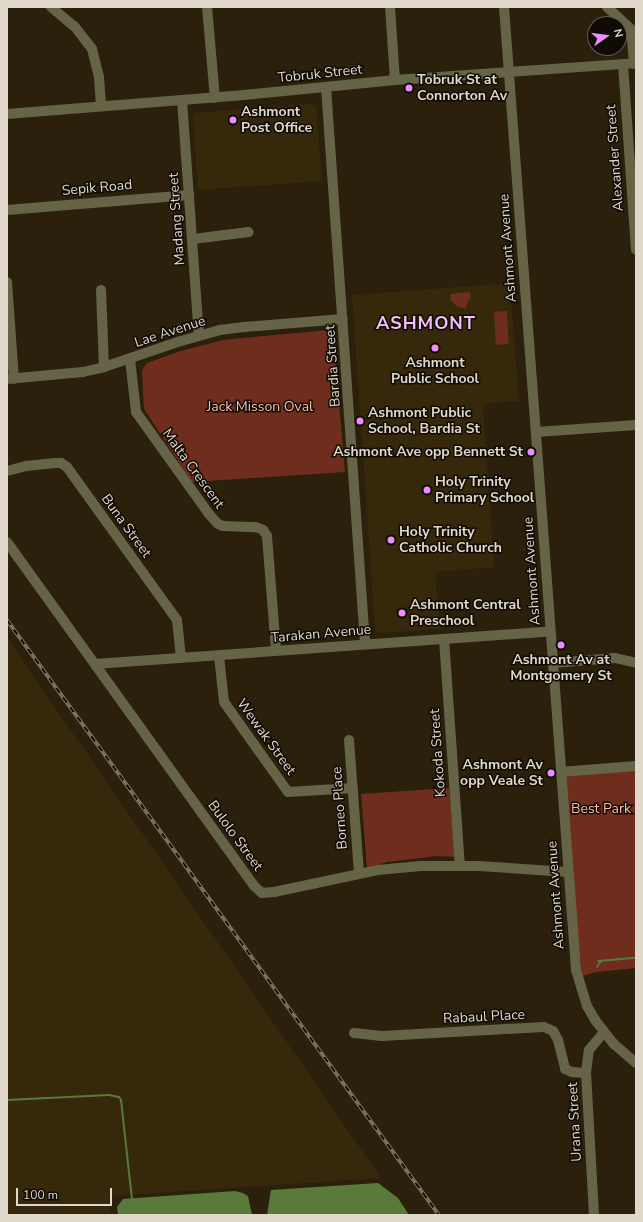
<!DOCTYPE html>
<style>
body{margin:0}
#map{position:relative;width:643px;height:1222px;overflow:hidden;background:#2b200b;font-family:"Nunito Sans",sans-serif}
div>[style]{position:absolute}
.built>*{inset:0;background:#36280b}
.green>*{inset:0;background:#6f2d1e;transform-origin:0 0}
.water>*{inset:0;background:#597a39}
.stream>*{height:2px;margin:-1px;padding:0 1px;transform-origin:1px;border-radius:1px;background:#597a39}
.minor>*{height:10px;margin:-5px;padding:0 5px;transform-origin:5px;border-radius:5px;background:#656446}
.rail>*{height:3.5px;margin-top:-1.75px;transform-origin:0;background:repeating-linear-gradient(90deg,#100b04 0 6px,#807665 0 12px);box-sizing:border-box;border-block:1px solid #807665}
.dots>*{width:11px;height:11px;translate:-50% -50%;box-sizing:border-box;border:2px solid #100b04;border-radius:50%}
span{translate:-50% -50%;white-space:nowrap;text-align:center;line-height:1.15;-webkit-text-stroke:3px #100b04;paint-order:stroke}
.street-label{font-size:14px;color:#dfd8cb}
.poi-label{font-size:14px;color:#dfd8cb;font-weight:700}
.left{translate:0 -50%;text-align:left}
.right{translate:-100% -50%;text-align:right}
.park-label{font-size:14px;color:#fbbbac}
.district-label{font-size:18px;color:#f2befc;font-weight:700;letter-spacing:1px}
.frame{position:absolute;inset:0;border:8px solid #dfd8cb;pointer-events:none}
.north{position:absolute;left:587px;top:16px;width:40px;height:40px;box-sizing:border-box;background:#100b04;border:1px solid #635d54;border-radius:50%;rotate:76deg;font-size:11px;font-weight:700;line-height:16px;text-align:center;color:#dfd8cb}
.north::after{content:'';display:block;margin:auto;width:14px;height:18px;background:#ea8dfd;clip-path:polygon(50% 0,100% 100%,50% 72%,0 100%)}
.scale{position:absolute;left:16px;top:1188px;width:96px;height:18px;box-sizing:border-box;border:2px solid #dfd8cb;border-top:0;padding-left:5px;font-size:12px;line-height:14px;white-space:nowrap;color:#dfd8cb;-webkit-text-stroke:3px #100b04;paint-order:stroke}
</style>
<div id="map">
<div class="built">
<div style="clip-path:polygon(311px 104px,316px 107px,322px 181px,198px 190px,193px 117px,196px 113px)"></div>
<div style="clip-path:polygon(510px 283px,519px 401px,483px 404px,494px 567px,437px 572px,435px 573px,440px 629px,380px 633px,375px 629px,352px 295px)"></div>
<div style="clip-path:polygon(7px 638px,381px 1178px,109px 1196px,110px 1215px,7px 1215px)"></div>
</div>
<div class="green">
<div style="clip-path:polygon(470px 292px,471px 298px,468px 301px,466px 309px,456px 306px,451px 300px,450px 294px)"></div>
<div style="left:507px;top:311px;width:33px;height:13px;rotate:87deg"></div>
<div style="clip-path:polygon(328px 330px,333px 334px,345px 472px,192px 482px,144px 409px,142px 370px,147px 363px,181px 351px,223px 340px)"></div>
<div style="clip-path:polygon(636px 768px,636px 968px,597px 972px,582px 976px,562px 773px)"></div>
<div style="clip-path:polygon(449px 788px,456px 857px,437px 856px,387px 862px,367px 868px,361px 794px)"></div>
</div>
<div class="water">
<div style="clip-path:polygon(378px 1183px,398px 1198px,409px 1215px,267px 1215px,271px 1190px)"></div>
<div style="clip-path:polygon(235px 1191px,243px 1193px,248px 1196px,252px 1215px,118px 1215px,117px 1207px,123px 1199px)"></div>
</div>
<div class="stream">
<div style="left:598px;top:961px;width:38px;rotate:-5deg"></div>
<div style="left:597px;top:967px;width:7px;rotate:-56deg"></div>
<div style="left:7px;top:1100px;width:102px;rotate:-2.8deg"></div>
<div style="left:109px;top:1095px;width:10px;rotate:11deg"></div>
<div style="left:119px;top:1097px;width:4px;rotate:56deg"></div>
<div style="left:121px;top:1100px;width:101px;rotate:83.7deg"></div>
</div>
<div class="minor">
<div style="left:51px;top:7px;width:31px;rotate:40deg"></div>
<div style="left:75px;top:27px;width:28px;rotate:52deg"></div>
<div style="left:92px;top:49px;width:29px;rotate:76deg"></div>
<div style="left:99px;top:77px;width:29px;rotate:86deg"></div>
<div style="left:207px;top:7px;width:91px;rotate:85deg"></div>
<div style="left:390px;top:7px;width:73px;rotate:86.1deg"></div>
<div style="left:504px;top:7px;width:966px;rotate:85.72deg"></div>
<div style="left:576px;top:970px;width:38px;rotate:73deg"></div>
<div style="left:587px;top:1006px;width:16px;rotate:60deg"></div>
<div style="left:595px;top:1020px;width:31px;rotate:52deg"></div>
<div style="left:614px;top:1044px;width:29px;rotate:41deg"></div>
<div style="left:607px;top:7px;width:33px;rotate:43deg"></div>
<div style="left:631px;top:29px;width:35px;rotate:85deg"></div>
<div style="left:623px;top:64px;width:186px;rotate:86deg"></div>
<div style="left:326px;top:87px;width:558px;rotate:85.99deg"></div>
<div style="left:182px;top:100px;width:236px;rotate:85.9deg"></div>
<div style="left:7px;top:114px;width:238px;rotate:-4.6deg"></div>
<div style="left:244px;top:95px;width:152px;rotate:-5.7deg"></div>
<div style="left:395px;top:80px;width:242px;rotate:-4deg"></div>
<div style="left:7px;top:210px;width:183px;rotate:-4.7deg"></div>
<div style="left:193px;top:239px;width:56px;rotate:-7.1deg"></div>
<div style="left:7px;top:282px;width:97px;rotate:85.9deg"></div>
<div style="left:101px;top:290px;width:77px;rotate:87.8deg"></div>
<div style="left:130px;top:359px;width:53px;rotate:83.5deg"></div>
<div style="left:136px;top:412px;width:125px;rotate:54.4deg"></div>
<div style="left:209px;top:514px;width:13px;rotate:48deg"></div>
<div style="left:218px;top:524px;width:5px;rotate:22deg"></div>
<div style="left:223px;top:526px;width:33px;rotate:2deg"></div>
<div style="left:256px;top:527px;width:8px;rotate:23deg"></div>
<div style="left:263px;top:530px;width:7px;rotate:56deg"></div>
<div style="left:267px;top:536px;width:115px;rotate:85.5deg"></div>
<div style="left:7px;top:379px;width:76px;rotate:-5.3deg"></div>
<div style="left:83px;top:372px;width:22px;rotate:-13deg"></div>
<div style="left:104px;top:367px;width:81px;rotate:-18.7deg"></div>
<div style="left:181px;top:341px;width:41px;rotate:-15.8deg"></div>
<div style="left:220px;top:330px;width:24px;rotate:-7deg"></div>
<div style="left:244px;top:327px;width:99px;rotate:-4.6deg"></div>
<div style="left:536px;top:432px;width:100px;rotate:-4deg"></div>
<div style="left:7px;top:471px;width:20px;rotate:-15deg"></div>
<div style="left:26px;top:466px;width:29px;rotate:-6deg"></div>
<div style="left:55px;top:463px;width:6px"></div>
<div style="left:61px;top:463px;width:7px;rotate:34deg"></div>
<div style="left:67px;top:467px;width:188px;rotate:54.3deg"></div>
<div style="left:177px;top:620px;width:38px;rotate:84deg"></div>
<div style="left:7px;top:542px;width:423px;rotate:54.3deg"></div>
<div style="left:254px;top:886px;width:11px;rotate:41deg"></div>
<div style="left:262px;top:893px;width:12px;rotate:-5deg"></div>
<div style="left:274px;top:892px;width:106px;rotate:-11.9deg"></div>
<div style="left:378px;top:870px;width:43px;rotate:-5.3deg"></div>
<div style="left:421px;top:866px;width:58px"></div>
<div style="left:479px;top:866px;width:89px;rotate:3.9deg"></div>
<div style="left:444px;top:639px;width:227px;rotate:86deg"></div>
<div style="left:219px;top:656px;width:46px;rotate:83.8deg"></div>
<div style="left:224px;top:702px;width:110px;rotate:54.6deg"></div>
<div style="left:288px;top:792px;width:65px;rotate:-3.5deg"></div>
<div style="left:552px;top:663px;width:63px;rotate:-4.5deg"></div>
<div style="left:615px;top:658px;width:22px;rotate:13deg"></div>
<div style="left:95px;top:664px;width:456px;rotate:-4.1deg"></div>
<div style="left:349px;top:740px;width:134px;rotate:85.7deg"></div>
<div style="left:560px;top:772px;width:76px;rotate:-4.5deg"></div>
<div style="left:354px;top:1033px;width:28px;rotate:6deg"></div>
<div style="left:382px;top:1036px;width:162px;rotate:-3.2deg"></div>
<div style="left:544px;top:1027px;width:10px;rotate:24deg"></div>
<div style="left:553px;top:1031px;width:10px;rotate:61deg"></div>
<div style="left:558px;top:1040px;width:30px;rotate:76deg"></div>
<div style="left:565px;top:1069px;width:8px;rotate:23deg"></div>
<div style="left:572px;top:1072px;width:14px;rotate:4deg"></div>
<div style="left:594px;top:1215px;width:142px;rotate:-93.2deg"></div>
<div style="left:586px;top:1073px;width:23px;rotate:-83deg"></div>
<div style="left:589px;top:1050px;width:23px;rotate:-50deg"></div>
</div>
<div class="rail">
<div style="left:7px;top:620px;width:735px;rotate:54.02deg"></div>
</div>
<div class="dots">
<div style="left:409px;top:88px;background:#ea8dfd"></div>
<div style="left:233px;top:120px;background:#ea8dfd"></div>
<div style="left:435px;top:348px;background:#ea8dfd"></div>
<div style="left:360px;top:421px;background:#ea8dfd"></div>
<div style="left:531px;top:452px;background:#ea8dfd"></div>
<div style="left:427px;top:490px;background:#ea8dfd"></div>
<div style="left:391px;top:540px;background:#ea8dfd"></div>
<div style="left:402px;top:613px;background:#ea8dfd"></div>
<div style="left:561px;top:645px;background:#ea8dfd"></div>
<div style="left:551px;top:773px;background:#ea8dfd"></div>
</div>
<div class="street-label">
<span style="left:320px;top:74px;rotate:-6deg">Tobruk Street</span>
<span style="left:615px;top:158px;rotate:-94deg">Alexander Street</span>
<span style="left:97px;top:188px;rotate:-5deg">Sepik Road</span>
<span style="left:177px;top:219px;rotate:-94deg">Madang Street</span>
<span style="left:508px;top:248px;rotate:-94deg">Ashmont Avenue</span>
<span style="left:170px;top:332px;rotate:-18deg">Lae Avenue</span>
<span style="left:333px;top:366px;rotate:-94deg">Bardia Street</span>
<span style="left:193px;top:469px;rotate:54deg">Malta Crescent</span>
<span style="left:126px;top:526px;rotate:54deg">Buna Street</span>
<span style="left:532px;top:571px;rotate:-94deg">Ashmont Avenue</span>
<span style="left:321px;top:634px;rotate:-5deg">Tarakan Avenue</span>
<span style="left:266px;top:737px;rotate:54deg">Wewak Street</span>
<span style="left:438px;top:753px;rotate:-94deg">Kokoda Street</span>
<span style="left:340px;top:808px;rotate:-94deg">Borneo Place</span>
<span style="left:235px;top:836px;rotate:54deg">Bulolo Street</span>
<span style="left:556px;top:895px;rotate:-94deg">Ashmont Avenue</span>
<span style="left:484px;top:1017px;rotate:-3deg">Rabaul Place</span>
<span style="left:575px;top:1122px;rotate:-93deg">Urana Street</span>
</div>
<div class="poi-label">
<span class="left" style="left:417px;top:88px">Tobruk St at<br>Connorton Av</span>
<span class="left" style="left:241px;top:120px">Ashmont<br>Post Office</span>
<span style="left:435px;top:371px">Ashmont<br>Public School</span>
<span class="left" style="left:368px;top:421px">Ashmont Public<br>School, Bardia St</span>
<span class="right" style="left:523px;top:452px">Ashmont Ave opp Bennett St</span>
<span class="left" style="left:435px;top:490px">Holy Trinity<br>Primary School</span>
<span class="left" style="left:399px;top:540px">Holy Trinity<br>Catholic Church</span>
<span class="left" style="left:410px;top:613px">Ashmont Central<br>Preschool</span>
<span style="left:561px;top:668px">Ashmont Av at<br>Montgomery St</span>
<span class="right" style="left:543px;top:773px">Ashmont Av<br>opp Veale St</span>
</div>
<div class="park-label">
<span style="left:260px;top:407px">Jack Misson Oval</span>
<span style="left:601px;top:809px">Best Park</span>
</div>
<div class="district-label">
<span style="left:426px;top:323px">ASHMONT</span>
</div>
<div class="frame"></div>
<div class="north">N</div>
<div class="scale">100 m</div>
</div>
